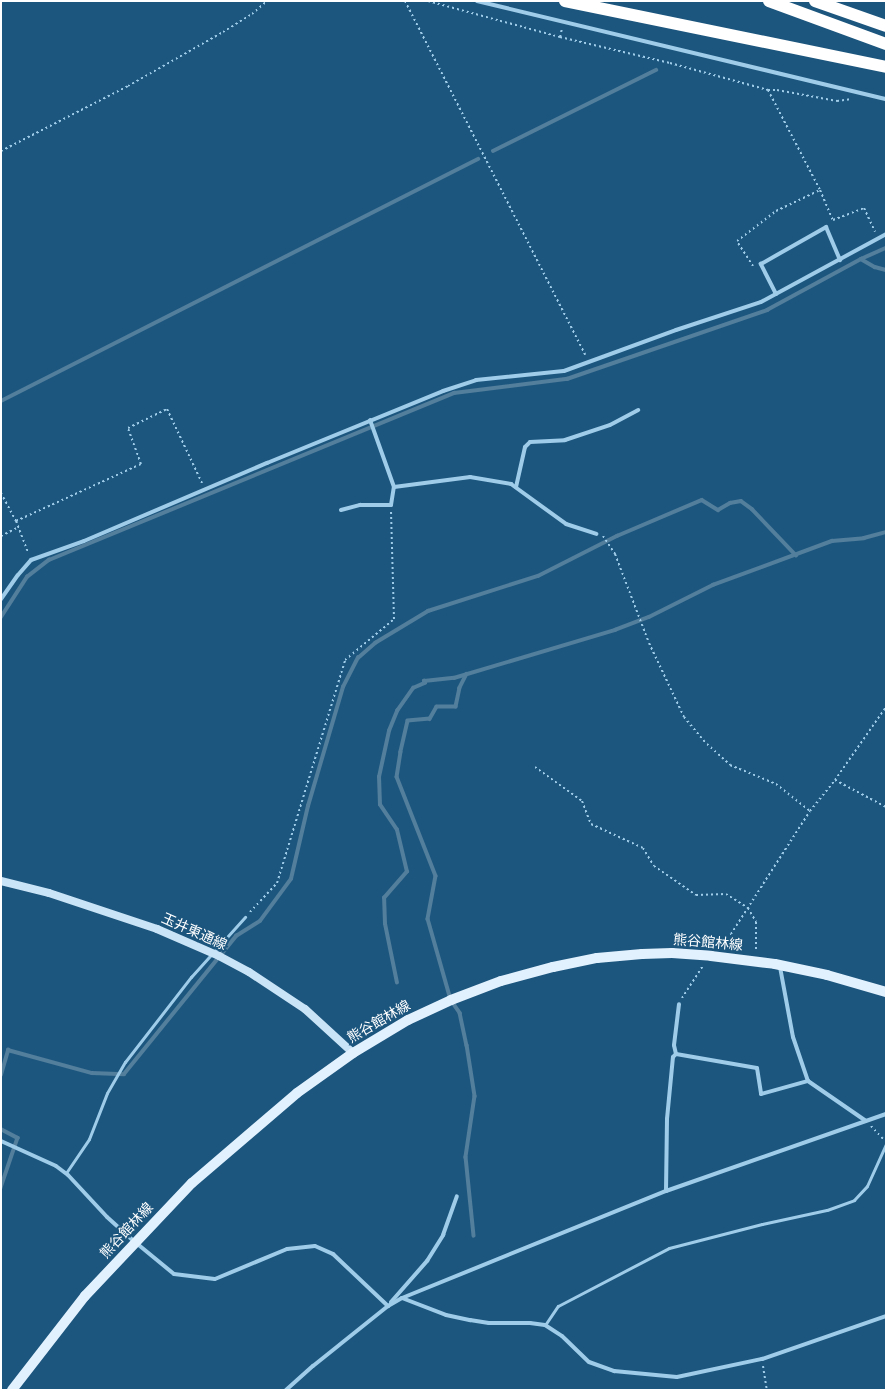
<!DOCTYPE html>
<meta charset="utf-8">
<style>
body{margin:0}
#map{position:relative;width:887px;height:1391px;overflow:hidden;background:#1c567e;font-family:"Alegreya Sans","Noto Sans JP",sans-serif}
div>[style]{position:absolute}
.stream>*{height:3.5px;margin:-1.75px;padding:0 1.75px;transform-origin:1.75px;border-radius:1.75px;background:#537e9c}
.path>*{height:2px;margin-top:-1px;transform-origin:0;background:repeating-linear-gradient(90deg,#9fcce9 0 2px,transparent 0 5px)}
.lane>*{height:3px;margin:-1.5px;padding:0 1.5px;transform-origin:1.5px;border-radius:1.5px;background:#9fcce9}
.street>*{height:4px;margin:-2px;padding:0 2px;transform-origin:2px;border-radius:2px;background:#9fcce9}
.secondary>*{height:8px;margin:-4px;padding:0 4px;transform-origin:4px;border-radius:4px;background:#cae4f7}
.primary>*{height:10px;margin:-5px;padding:0 5px;transform-origin:5px;border-radius:5px;background:#e2f1fe}
.highway>*{height:12px;margin:-6px;padding:0 6px;transform-origin:6px;border-radius:6px;background:#fff}
span{translate:-50% -50%;white-space:nowrap;text-align:center;line-height:1.15;-webkit-text-stroke:4px #1c567e;paint-order:stroke}
.street-label{font-size:14px;color:#fff}
.frame{position:absolute;inset:0;border:2px solid #fff;pointer-events:none}
</style>
<div id="map">
<div class="stream">
<div style="left:493px;top:151px;width:182px;rotate:-26.4deg"></div>
<div style="left:861px;top:259px;width:16px;rotate:30deg"></div>
<div style="left:875px;top:267px;width:11px;rotate:15deg"></div>
<div style="left:1px;top:401px;width:535px;rotate:-26.9deg"></div>
<div style="left:1px;top:617px;width:48px;rotate:-57deg"></div>
<div style="left:27px;top:577px;width:28px;rotate:-38deg"></div>
<div style="left:49px;top:560px;width:438px;rotate:-22.4deg"></div>
<div style="left:454px;top:393px;width:114px;rotate:-7.1deg"></div>
<div style="left:567px;top:379px;width:212px;rotate:-19deg"></div>
<div style="left:767px;top:310px;width:107px;rotate:-28.5deg"></div>
<div style="left:861px;top:259px;width:27px;rotate:-24deg"></div>
<div style="left:467px;top:674px;width:16px;rotate:117deg"></div>
<div style="left:460px;top:688px;width:19px;rotate:102deg"></div>
<div style="left:456px;top:707px;width:19px;rotate:180deg"></div>
<div style="left:437px;top:707px;width:14px;rotate:120deg"></div>
<div style="left:430px;top:719px;width:22px;rotate:175deg"></div>
<div style="left:408px;top:721px;width:32px;rotate:103deg"></div>
<div style="left:401px;top:752px;width:25px;rotate:99deg"></div>
<div style="left:397px;top:777px;width:106px;rotate:68.5deg"></div>
<div style="left:436px;top:876px;width:44px;rotate:100.5deg"></div>
<div style="left:428px;top:919px;width:84px;rotate:74.1deg"></div>
<div style="left:451px;top:1000px;width:16px;rotate:55deg"></div>
<div style="left:460px;top:1013px;width:33px;rotate:78deg"></div>
<div style="left:467px;top:1045px;width:52px;rotate:81.1deg"></div>
<div style="left:475px;top:1096px;width:62px;rotate:98.4deg"></div>
<div style="left:466px;top:1157px;width:79px;rotate:84.2deg"></div>
<div style="left:397px;top:983px;width:60px;rotate:-101.5deg"></div>
<div style="left:385px;top:924px;width:26px;rotate:-92deg"></div>
<div style="left:384px;top:898px;width:35px;rotate:-49deg"></div>
<div style="left:407px;top:872px;width:43px;rotate:-103.4deg"></div>
<div style="left:397px;top:830px;width:30px;rotate:-124deg"></div>
<div style="left:380px;top:805px;width:28px;rotate:-92deg"></div>
<div style="left:379px;top:777px;width:47px;rotate:-77.7deg"></div>
<div style="left:389px;top:731px;width:22px;rotate:-68deg"></div>
<div style="left:397px;top:711px;width:28px;rotate:-55deg"></div>
<div style="left:413px;top:688px;width:13px;rotate:-23deg"></div>
<div style="left:425px;top:683px;width:2px;rotate:-117deg"></div>
<div style="left:424px;top:681px;width:30px;rotate:-6deg"></div>
<div style="left:454px;top:678px;width:168px;rotate:-16.6deg"></div>
<div style="left:615px;top:630px;width:36px;rotate:-21deg"></div>
<div style="left:649px;top:617px;width:72px;rotate:-26.6deg"></div>
<div style="left:713px;top:585px;width:127px;rotate:-20.3deg"></div>
<div style="left:832px;top:541px;width:32px;rotate:-5deg"></div>
<div style="left:864px;top:538px;width:23px;rotate:-15deg"></div>
<div style="left:1px;top:1075px;width:26px;rotate:-74deg"></div>
<div style="left:8px;top:1050px;width:87px;rotate:15.3deg"></div>
<div style="left:92px;top:1073px;width:32px;rotate:2deg"></div>
<div style="left:124px;top:1074px;width:178px;rotate:-50.9deg"></div>
<div style="left:236px;top:936px;width:28px;rotate:-32deg"></div>
<div style="left:260px;top:921px;width:52px;rotate:-53.6deg"></div>
<div style="left:291px;top:879px;width:75px;rotate:-76.9deg"></div>
<div style="left:308px;top:806px;width:124px;rotate:-73.6deg"></div>
<div style="left:343px;top:687px;width:33px;rotate:-63deg"></div>
<div style="left:358px;top:658px;width:23px;rotate:-41deg"></div>
<div style="left:375px;top:643px;width:62px;rotate:-31.1deg"></div>
<div style="left:428px;top:611px;width:115px;rotate:-17.7deg"></div>
<div style="left:538px;top:576px;width:89px;rotate:-26.9deg"></div>
<div style="left:617px;top:536px;width:92px;rotate:-23deg"></div>
<div style="left:702px;top:500px;width:19px;rotate:32deg"></div>
<div style="left:718px;top:510px;width:14px;rotate:-30deg"></div>
<div style="left:730px;top:503px;width:11px;rotate:-10deg"></div>
<div style="left:741px;top:501px;width:14px;rotate:36deg"></div>
<div style="left:752px;top:509px;width:64px;rotate:46.3deg"></div>
<div style="left:1px;top:1129px;width:19px;rotate:28deg"></div>
<div style="left:18px;top:1138px;width:53px;rotate:108.8deg"></div>
</div>
<div class="path">
<div style="left:405px;top:1px;width:397px;rotate:63deg"></div>
<div style="left:428px;top:1px;width:137px;rotate:15.3deg"></div>
<div style="left:560px;top:37px;width:113px;rotate:13.3deg"></div>
<div style="left:670px;top:63px;width:102px;rotate:15.4deg"></div>
<div style="left:768px;top:90px;width:113px;rotate:62.5deg"></div>
<div style="left:820px;top:190px;width:33px;rotate:67deg"></div>
<div style="left:833px;top:220px;width:33px;rotate:-21deg"></div>
<div style="left:864px;top:208px;width:26px;rotate:65deg"></div>
<div style="left:560px;top:37px;width:9px;rotate:-77deg"></div>
<div style="left:768px;top:90px;width:9px"></div>
<div style="left:777px;top:90px;width:61px;rotate:10.4deg"></div>
<div style="left:837px;top:101px;width:15px;rotate:-8deg"></div>
<div style="left:1px;top:151px;width:143px;rotate:-27.1deg"></div>
<div style="left:128px;top:86px;width:109px;rotate:-29.6deg"></div>
<div style="left:223px;top:32px;width:34px;rotate:-32deg"></div>
<div style="left:252px;top:14px;width:20px;rotate:-41deg"></div>
<div style="left:753px;top:266px;width:30px;rotate:-123deg"></div>
<div style="left:737px;top:241px;width:49px;rotate:-37.6deg"></div>
<div style="left:776px;top:211px;width:49px;rotate:-25.5deg"></div>
<div style="left:1px;top:493px;width:32px;rotate:62deg"></div>
<div style="left:16px;top:521px;width:34px;rotate:69deg"></div>
<div style="left:16px;top:521px;width:137px;rotate:-24.5deg"></div>
<div style="left:141px;top:464px;width:38px;rotate:-110deg"></div>
<div style="left:128px;top:428px;width:43px;rotate:-26deg"></div>
<div style="left:167px;top:409px;width:82px;rotate:64.7deg"></div>
<div style="left:1px;top:536px;width:18px;rotate:-27deg"></div>
<div style="left:603px;top:536px;width:22px;rotate:56deg"></div>
<div style="left:615px;top:554px;width:95px;rotate:69.1deg"></div>
<div style="left:649px;top:643px;width:82px;rotate:64.7deg"></div>
<div style="left:684px;top:717px;width:35px;rotate:50deg"></div>
<div style="left:707px;top:744px;width:31px;rotate:42deg"></div>
<div style="left:730px;top:765px;width:50px;rotate:22.4deg"></div>
<div style="left:776px;top:784px;width:43px;rotate:38.5deg"></div>
<div style="left:535px;top:767px;width:58px;rotate:35.9deg"></div>
<div style="left:582px;top:801px;width:25px;rotate:69deg"></div>
<div style="left:591px;top:824px;width:57px;rotate:24.8deg"></div>
<div style="left:643px;top:848px;width:21px;rotate:59deg"></div>
<div style="left:654px;top:866px;width:51px;rotate:34.6deg"></div>
<div style="left:696px;top:895px;width:30px;rotate:-2deg"></div>
<div style="left:726px;top:894px;width:26px;rotate:32deg"></div>
<div style="left:748px;top:908px;width:16px;rotate:60deg"></div>
<div style="left:756px;top:922px;width:30px;rotate:90deg"></div>
<div style="left:835px;top:780px;width:58px;rotate:27.9deg"></div>
<div style="left:250px;top:912px;width:40px;rotate:-47deg"></div>
<div style="left:277px;top:883px;width:233px;rotate:-73deg"></div>
<div style="left:345px;top:660px;width:64px;rotate:-39.9deg"></div>
<div style="left:394px;top:619px;width:107px;rotate:-91.6deg"></div>
<div style="left:720px;top:946px;width:16px;rotate:-47deg"></div>
<div style="left:731px;top:934px;width:146px;rotate:-57.3deg"></div>
<div style="left:810px;top:811px;width:40px;rotate:-51deg"></div>
<div style="left:835px;top:780px;width:89px;rotate:-55.1deg"></div>
<div style="left:682px;top:998px;width:38px;rotate:-57deg"></div>
<div style="left:871px;top:1126px;width:18px;rotate:47deg"></div>
<div style="left:763px;top:1366px;width:24px;rotate:81deg"></div>
</div>
<div class="lane">
<div style="left:66px;top:1173px;width:41px;rotate:-55.9deg"></div>
<div style="left:89px;top:1139px;width:49px;rotate:-68.6deg"></div>
<div style="left:107px;top:1093px;width:36px;rotate:-60deg"></div>
<div style="left:125px;top:1062px;width:108px;rotate:-52.2deg"></div>
<div style="left:191px;top:977px;width:81px;rotate:-48deg"></div>
<div style="left:545px;top:1325px;width:23px;rotate:-56deg"></div>
<div style="left:558px;top:1306px;width:125px;rotate:-27.6deg"></div>
<div style="left:669px;top:1248px;width:96px;rotate:-14.5deg"></div>
<div style="left:762px;top:1224px;width:66px;rotate:-12.2deg"></div>
<div style="left:827px;top:1210px;width:29px;rotate:-20deg"></div>
<div style="left:854px;top:1200px;width:19px;rotate:-47deg"></div>
<div style="left:867px;top:1186px;width:46px;rotate:-65.7deg"></div>
</div>
<div class="street">
<div style="left:477px;top:1px;width:421px;rotate:13.5deg"></div>
<div style="left:776px;top:294px;width:34px;rotate:-117deg"></div>
<div style="left:761px;top:264px;width:75px;rotate:-29.6deg"></div>
<div style="left:826px;top:227px;width:36px;rotate:67deg"></div>
<div style="left:394px;top:487px;width:77px;rotate:-7.5deg"></div>
<div style="left:470px;top:477px;width:42px;rotate:9.7deg"></div>
<div style="left:511px;top:484px;width:68px;rotate:36deg"></div>
<div style="left:566px;top:524px;width:32px;rotate:18deg"></div>
<div style="left:516px;top:487px;width:41px;rotate:-77.3deg"></div>
<div style="left:525px;top:447px;width:7px;rotate:-45deg"></div>
<div style="left:530px;top:442px;width:35px;rotate:-3deg"></div>
<div style="left:565px;top:440px;width:47px;rotate:-18.4deg"></div>
<div style="left:610px;top:425px;width:32px;rotate:-28deg"></div>
<div style="left:341px;top:510px;width:20px;rotate:-15deg"></div>
<div style="left:360px;top:505px;width:31px"></div>
<div style="left:391px;top:505px;width:18px;rotate:-81deg"></div>
<div style="left:394px;top:487px;width:71px;rotate:-109.7deg"></div>
<div style="left:1px;top:599px;width:29px;rotate:-55deg"></div>
<div style="left:18px;top:575px;width:20px;rotate:-49deg"></div>
<div style="left:31px;top:560px;width:56px;rotate:-19.7deg"></div>
<div style="left:84px;top:541px;width:199px;rotate:-23.1deg"></div>
<div style="left:267px;top:463px;width:190px;rotate:-22.2deg"></div>
<div style="left:443px;top:391px;width:35px;rotate:-18deg"></div>
<div style="left:476px;top:380px;width:88px;rotate:-5.8deg"></div>
<div style="left:564px;top:371px;width:119px;rotate:-20.1deg"></div>
<div style="left:676px;top:330px;width:89px;rotate:-18.2deg"></div>
<div style="left:761px;top:302px;width:142px;rotate:-28.5deg"></div>
<div style="left:780px;top:967px;width:71px;rotate:79.5deg"></div>
<div style="left:793px;top:1037px;width:46px;rotate:71.2deg"></div>
<div style="left:676px;top:1054px;width:9px;rotate:-103deg"></div>
<div style="left:674px;top:1045px;width:41px;rotate:-83deg"></div>
<div style="left:1px;top:1141px;width:60px;rotate:24.4deg"></div>
<div style="left:56px;top:1166px;width:15px;rotate:37deg"></div>
<div style="left:68px;top:1175px;width:57px;rotate:47.1deg"></div>
<div style="left:107px;top:1217px;width:38px;rotate:42deg"></div>
<div style="left:135px;top:1242px;width:50px;rotate:39.4deg"></div>
<div style="left:174px;top:1274px;width:41px;rotate:7deg"></div>
<div style="left:215px;top:1279px;width:78px;rotate:-22.6deg"></div>
<div style="left:287px;top:1249px;width:28px;rotate:-6deg"></div>
<div style="left:315px;top:1246px;width:20px;rotate:24deg"></div>
<div style="left:333px;top:1254px;width:76px;rotate:43.4deg"></div>
<div style="left:666px;top:1191px;width:72px;rotate:-89.2deg"></div>
<div style="left:667px;top:1119px;width:62px;rotate:-84.5deg"></div>
<div style="left:673px;top:1057px;width:4px;rotate:-45deg"></div>
<div style="left:676px;top:1054px;width:82px;rotate:9.8deg"></div>
<div style="left:757px;top:1068px;width:26px;rotate:81deg"></div>
<div style="left:761px;top:1094px;width:49px;rotate:-15.5deg"></div>
<div style="left:808px;top:1081px;width:70px;rotate:34.6deg"></div>
<div style="left:402px;top:1298px;width:47px;rotate:21.1deg"></div>
<div style="left:446px;top:1315px;width:25px;rotate:12deg"></div>
<div style="left:470px;top:1320px;width:19px;rotate:9deg"></div>
<div style="left:489px;top:1323px;width:41px"></div>
<div style="left:530px;top:1323px;width:15px;rotate:8deg"></div>
<div style="left:545px;top:1325px;width:20px;rotate:33deg"></div>
<div style="left:562px;top:1336px;width:37px;rotate:44deg"></div>
<div style="left:589px;top:1362px;width:27px;rotate:20deg"></div>
<div style="left:614px;top:1371px;width:63px;rotate:5.4deg"></div>
<div style="left:677px;top:1377px;width:87px;rotate:-12deg"></div>
<div style="left:762px;top:1359px;width:131px;rotate:-19.1deg"></div>
<div style="left:391px;top:1302px;width:55px;rotate:-48.7deg"></div>
<div style="left:427px;top:1261px;width:31px;rotate:-58deg"></div>
<div style="left:443px;top:1235px;width:41px;rotate:-70.3deg"></div>
<div style="left:286px;top:1390px;width:36px;rotate:-42deg"></div>
<div style="left:313px;top:1366px;width:96px;rotate:-38.7deg"></div>
<div style="left:388px;top:1306px;width:16px;rotate:-30deg"></div>
<div style="left:402px;top:1298px;width:285px;rotate:-22.1deg"></div>
<div style="left:666px;top:1191px;width:233px;rotate:-19.3deg"></div>
</div>
<div class="secondary">
<div style="left:1px;top:881px;width:49px;rotate:14deg"></div>
<div style="left:49px;top:893px;width:114px;rotate:18.4deg"></div>
<div style="left:157px;top:929px;width:68px;rotate:23.5deg"></div>
<div style="left:219px;top:956px;width:34px;rotate:28deg"></div>
<div style="left:249px;top:972px;width:67px;rotate:33.5deg"></div>
<div style="left:305px;top:1009px;width:65px;rotate:42.5deg"></div>
</div>
<div class="primary">
<div style="left:12px;top:1390px;width:119px;rotate:-52.2deg"></div>
<div style="left:85px;top:1296px;width:156px;rotate:-46.6deg"></div>
<div style="left:192px;top:1183px;width:138px;rotate:-40.6deg"></div>
<div style="left:297px;top:1093px;width:69px;rotate:-35.5deg"></div>
<div style="left:353px;top:1053px;width:64px;rotate:-31deg"></div>
<div style="left:408px;top:1020px;width:47px;rotate:-24.9deg"></div>
<div style="left:451px;top:1000px;width:53px;rotate:-20.8deg"></div>
<div style="left:501px;top:981px;width:54px;rotate:-15.1deg"></div>
<div style="left:553px;top:967px;width:45px;rotate:-11.6deg"></div>
<div style="left:597px;top:958px;width:45px;rotate:-5.1deg"></div>
<div style="left:642px;top:954px;width:30px;rotate:-2deg"></div>
<div style="left:672px;top:953px;width:39px;rotate:4deg"></div>
<div style="left:711px;top:956px;width:64px;rotate:7.1deg"></div>
<div style="left:775px;top:964px;width:53px;rotate:11.9deg"></div>
<div style="left:827px;top:975px;width:61px;rotate:16.1deg"></div>
</div>
<div class="highway">
<div style="left:565px;top:1px;width:328px;rotate:11.6deg"></div>
<div style="left:769px;top:1px;width:125px;rotate:20.2deg"></div>
<div style="left:815px;top:1px;width:75px;rotate:19.4deg"></div>
</div>
<div class="street-label">
<span style="left:194px;top:932px;rotate:24deg">玉井東通線</span>
<span style="left:708px;top:943px;rotate:5deg">熊谷館林線</span>
<span style="left:379px;top:1022px;rotate:-30deg">熊谷館林線</span>
<span style="left:127px;top:1231px;rotate:-47deg">熊谷館林線</span>
</div>
<div class="frame"></div>
</div>
